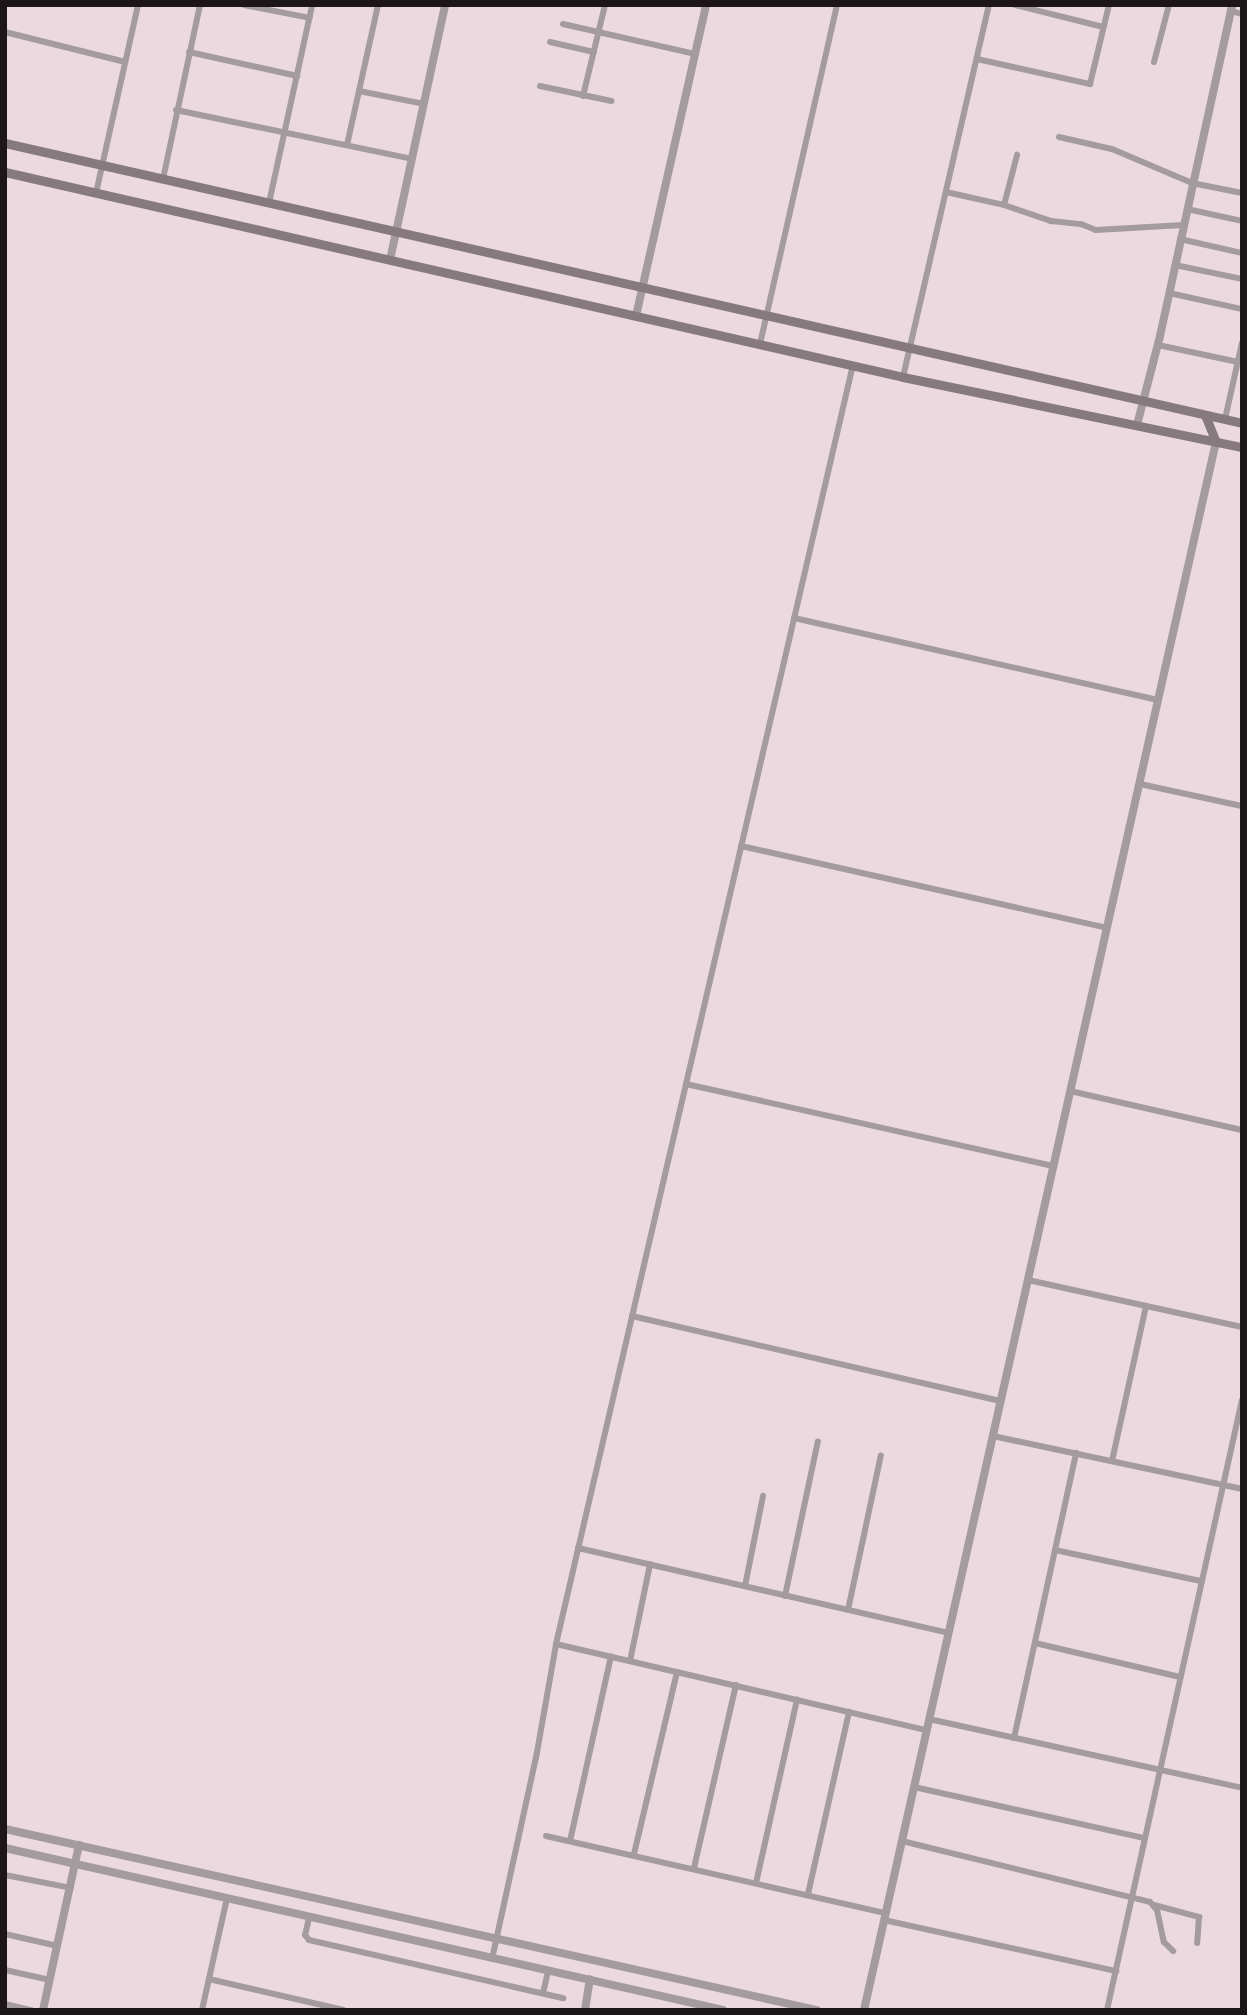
<!DOCTYPE html>
<style>
body{margin:0}
#map{position:relative;width:1247px;height:2015px;overflow:hidden;background:#ecd9e0;font-family:"Space Grotesk",sans-serif}
div>[style]{position:absolute}
.minor>*{height:6px;margin:-3px;padding:0 3px;transform-origin:3px;border-radius:3px;background:#a39b9e}
.tertiary>*{height:8px;margin:-4px;padding:0 4px;transform-origin:4px;border-radius:4px;background:#a39b9e}
.secondary>*{height:9px;margin:-4.5px;padding:0 4.5px;transform-origin:4.5px;border-radius:4.5px;background:#867a7f}
span{translate:-50% -50%;white-space:nowrap;text-align:center;line-height:1.15;-webkit-text-stroke:5px #fae6ee;paint-order:stroke}
.frame{position:absolute;inset:0;border:7px solid #1c1618;pointer-events:none}
</style>
<div id="map">
<div class="minor">
<div style="left:244px;top:5px;width:67px;rotate:11.1deg"></div>
<div style="left:1015px;top:5px;width:91px;rotate:14deg"></div>
<div style="left:1231px;top:11px;width:11px;rotate:15deg"></div>
<div style="left:563px;top:24px;width:135px;rotate:12.8deg"></div>
<div style="left:5px;top:32px;width:124px;rotate:14deg"></div>
<div style="left:550px;top:42px;width:45px;rotate:12.8deg"></div>
<div style="left:189px;top:52px;width:111px;rotate:12.5deg"></div>
<div style="left:977px;top:59px;width:116px;rotate:12.5deg"></div>
<div style="left:1090px;top:84px;width:81px;rotate:-76.5deg"></div>
<div style="left:1154px;top:62px;width:59px;rotate:-75.3deg"></div>
<div style="left:540px;top:86px;width:73px;rotate:11.9deg"></div>
<div style="left:359px;top:91px;width:66px;rotate:11.3deg"></div>
<div style="left:583px;top:96px;width:94px;rotate:-76.4deg"></div>
<div style="left:176px;top:110px;width:241px;rotate:11.7deg"></div>
<div style="left:1059px;top:137px;width:54px;rotate:12.8deg"></div>
<div style="left:1112px;top:149px;width:87px;rotate:23deg"></div>
<div style="left:1192px;top:183px;width:51px;rotate:11.3deg"></div>
<div style="left:347px;top:145px;width:143px;rotate:-77.5deg"></div>
<div style="left:163px;top:179px;width:178px;rotate:-78deg"></div>
<div style="left:946px;top:192px;width:59px;rotate:12.6deg"></div>
<div style="left:1004px;top:205px;width:50px;rotate:18.8deg"></div>
<div style="left:1051px;top:221px;width:30px;rotate:6deg"></div>
<div style="left:1081px;top:224px;width:16px;rotate:22deg"></div>
<div style="left:1096px;top:230px;width:87px;rotate:-3.3deg"></div>
<div style="left:96px;top:193px;width:193px;rotate:-77.4deg"></div>
<div style="left:269px;top:203px;width:203px;rotate:-77.7deg"></div>
<div style="left:1004px;top:205px;width:52px;rotate:-75.4deg"></div>
<div style="left:1187px;top:209px;width:56px;rotate:12.3deg"></div>
<div style="left:1180px;top:239px;width:64px;rotate:12.7deg"></div>
<div style="left:1175px;top:265px;width:68px;rotate:11.8deg"></div>
<div style="left:1169px;top:293px;width:75px;rotate:12.4deg"></div>
<div style="left:760px;top:344px;width:348px;rotate:-77.2deg"></div>
<div style="left:1158px;top:345px;width:82px;rotate:12deg"></div>
<div style="left:903px;top:377px;width:382px;rotate:-77deg"></div>
<div style="left:1225px;top:419px;width:78px;rotate:-77.4deg"></div>
<div style="left:794px;top:618px;width:373px;rotate:12.7deg"></div>
<div style="left:1140px;top:784px;width:104px;rotate:12.2deg"></div>
<div style="left:741px;top:846px;width:375px;rotate:12.6deg"></div>
<div style="left:686px;top:1084px;width:376px;rotate:12.6deg"></div>
<div style="left:1070px;top:1091px;width:176px;rotate:12.8deg"></div>
<div style="left:1028px;top:1280px;width:219px;rotate:12.4deg"></div>
<div style="left:632px;top:1316px;width:379px;rotate:13deg"></div>
<div style="left:993px;top:1436px;width:255px;rotate:12deg"></div>
<div style="left:1112px;top:1461px;width:159px;rotate:-77.6deg"></div>
<div style="left:578px;top:1548px;width:380px;rotate:12.9deg"></div>
<div style="left:1055px;top:1550px;width:149px;rotate:12deg"></div>
<div style="left:745px;top:1586px;width:92px;rotate:-78.7deg"></div>
<div style="left:785px;top:1596px;width:158px;rotate:-78deg"></div>
<div style="left:848px;top:1610px;width:158px;rotate:-78deg"></div>
<div style="left:1035px;top:1643px;width:149px;rotate:13.2deg"></div>
<div style="left:556px;top:1644px;width:381px;rotate:13.1deg"></div>
<div style="left:630px;top:1661px;width:99px;rotate:-78.3deg"></div>
<div style="left:929px;top:1719px;width:321px;rotate:12.4deg"></div>
<div style="left:1014px;top:1738px;width:292px;rotate:-77.7deg"></div>
<div style="left:914px;top:1787px;width:236px;rotate:12.5deg"></div>
<div style="left:546px;top:1836px;width:349px;rotate:12.8deg"></div>
<div style="left:570px;top:1841px;width:189px;rotate:-77.5deg"></div>
<div style="left:902px;top:1841px;width:255px;rotate:13.8deg"></div>
<div style="left:1150px;top:1902px;width:11px;rotate:49deg"></div>
<div style="left:1157px;top:1910px;width:33px;rotate:78deg"></div>
<div style="left:1164px;top:1942px;width:13px;rotate:45deg"></div>
<div style="left:634px;top:1854px;width:187px;rotate:-76.7deg"></div>
<div style="left:694px;top:1868px;width:188px;rotate:-77.1deg"></div>
<div style="left:5px;top:1875px;width:67px;rotate:11.1deg"></div>
<div style="left:756px;top:1883px;width:188px;rotate:-77.4deg"></div>
<div style="left:808px;top:1894px;width:187px;rotate:-77.3deg"></div>
<div style="left:1154px;top:1905px;width:47px;rotate:14.9deg"></div>
<div style="left:1199px;top:1917px;width:26px;rotate:94deg"></div>
<div style="left:309px;top:1918px;width:17px;rotate:103deg"></div>
<div style="left:305px;top:1935px;width:6px;rotate:51deg"></div>
<div style="left:309px;top:1940px;width:261px;rotate:12.9deg"></div>
<div style="left:884px;top:1920px;width:238px;rotate:12.4deg"></div>
<div style="left:5px;top:1934px;width:54px;rotate:12.8deg"></div>
<div style="left:492px;top:1959px;width:206px;rotate:-77.7deg"></div>
<div style="left:536px;top:1758px;width:116px;rotate:-80deg"></div>
<div style="left:556px;top:1644px;width:1313px;rotate:-76.93deg"></div>
<div style="left:5px;top:1970px;width:46px;rotate:12.5deg"></div>
<div style="left:209px;top:1979px;width:138px;rotate:13deg"></div>
<div style="left:543px;top:1993px;width:23px;rotate:-77deg"></div>
<div style="left:5px;top:2004px;width:28px;rotate:13deg"></div>
<div style="left:202px;top:2010px;width:115px;rotate:-77.4deg"></div>
<div style="left:1107px;top:2010px;width:625px;rotate:-77.52deg"></div>
</div>
<div class="tertiary">
<div style="left:390px;top:260px;width:261px;rotate:-77.8deg"></div>
<div style="left:636px;top:316px;width:319px;rotate:-77.3deg"></div>
<div style="left:1137px;top:425px;width:92px;rotate:-75.5deg"></div>
<div style="left:1160px;top:336px;width:339px;rotate:-77.7deg"></div>
<div style="left:5px;top:1829px;width:832px;rotate:12.57deg"></div>
<div style="left:5px;top:1848px;width:736px;rotate:12.71deg"></div>
<div style="left:43px;top:2010px;width:169px;rotate:-77.7deg"></div>
<div style="left:585px;top:2010px;width:31px;rotate:-81deg"></div>
<div style="left:864px;top:2010px;width:1607px;rotate:-77.35deg"></div>
</div>
<div class="secondary">
<div style="left:5px;top:143px;width:1268px;rotate:12.75deg"></div>
<div style="left:5px;top:172px;width:921px;rotate:12.86deg"></div>
<div style="left:903px;top:377px;width:346px;rotate:11.7deg"></div>
<div style="left:1205px;top:415px;width:29px;rotate:68deg"></div>
</div>
<div class="frame"></div>
</div>
